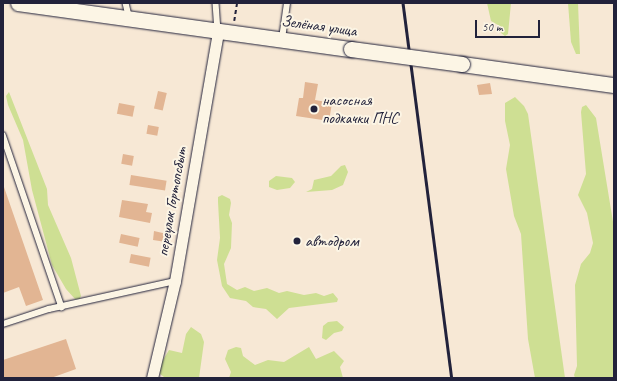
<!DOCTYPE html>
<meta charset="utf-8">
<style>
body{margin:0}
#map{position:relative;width:617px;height:381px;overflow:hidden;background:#f7e8d5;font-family:Caveat,sans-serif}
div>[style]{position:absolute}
.green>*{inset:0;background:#cedf93}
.building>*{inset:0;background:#e2b593;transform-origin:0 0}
.path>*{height:1.5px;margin-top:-0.75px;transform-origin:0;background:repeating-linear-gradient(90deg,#22223b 0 4px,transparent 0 7px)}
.roads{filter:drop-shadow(0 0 1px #22223b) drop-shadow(0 0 1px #22223b)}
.lane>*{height:5.5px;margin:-2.75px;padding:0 2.75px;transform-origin:2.75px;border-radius:2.75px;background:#fcf5e5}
.street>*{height:11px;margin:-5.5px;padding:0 5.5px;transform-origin:5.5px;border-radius:5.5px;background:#fcf5e5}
.secondary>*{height:15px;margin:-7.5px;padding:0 7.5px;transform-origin:7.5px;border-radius:7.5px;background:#fcf5e5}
.rail>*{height:2.5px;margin:-1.25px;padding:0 1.25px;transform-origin:1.25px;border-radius:1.25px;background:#22223b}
.bridges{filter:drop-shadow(0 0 1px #22223b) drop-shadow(0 0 1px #22223b)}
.secondary-bridge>*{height:15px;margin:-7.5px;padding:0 7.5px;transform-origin:7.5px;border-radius:7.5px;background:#fcf5e5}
.dots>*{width:11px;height:11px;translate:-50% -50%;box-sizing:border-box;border:2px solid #fcf5e5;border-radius:50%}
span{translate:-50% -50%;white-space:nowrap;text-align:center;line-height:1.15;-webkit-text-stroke:4px #fcf5e5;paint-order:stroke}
.street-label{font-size:16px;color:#22223b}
.poi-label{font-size:16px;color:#22223b}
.left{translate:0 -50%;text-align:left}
.frame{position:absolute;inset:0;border:4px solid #22223b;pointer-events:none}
.scale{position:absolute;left:475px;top:20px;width:65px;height:18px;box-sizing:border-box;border:2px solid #22223b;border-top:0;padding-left:5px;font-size:12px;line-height:14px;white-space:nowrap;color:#22223b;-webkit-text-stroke:3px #fcf5e5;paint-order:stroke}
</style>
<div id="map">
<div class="green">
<div style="clip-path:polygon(487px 3px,511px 3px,508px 34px,505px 36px,501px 33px,498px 25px,491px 21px)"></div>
<div style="clip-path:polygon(568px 3px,578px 3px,580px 54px,576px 54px,571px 42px)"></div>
<div style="clip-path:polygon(9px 92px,47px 189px,48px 205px,71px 258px,81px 296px,79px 300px,75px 299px,66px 289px,52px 265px,32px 190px,23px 140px,8px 105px,6px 96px)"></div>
<div style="clip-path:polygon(515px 97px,524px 106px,528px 114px,565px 378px,535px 378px,528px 339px,521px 234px,514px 216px,506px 169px,510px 145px,505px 121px,505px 103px)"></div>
<div style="clip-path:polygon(586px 105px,596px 118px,614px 228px,614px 378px,575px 378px,574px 375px,577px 366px,575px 285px,581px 264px,590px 253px,593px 243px,587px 213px,578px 195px,586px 174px,581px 112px,582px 107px)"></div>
<div style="clip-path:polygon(345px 165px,348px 172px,343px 185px,332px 190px,306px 192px,312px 189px,314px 180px,331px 176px,341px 166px)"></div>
<div style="clip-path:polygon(276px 176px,292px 178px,295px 182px,290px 188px,277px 190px,269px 187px,269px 181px)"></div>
<div style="clip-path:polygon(222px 195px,230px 199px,231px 203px,229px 215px,232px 223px,231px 248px,224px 264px,227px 284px,237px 290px,245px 287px,254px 291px,267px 288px,279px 293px,287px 291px,304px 295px,316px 293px,324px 296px,333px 293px,338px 299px,337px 302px,289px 308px,277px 319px,266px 309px,253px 307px,246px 301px,230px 298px,222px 286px,217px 260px,220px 238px,218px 202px,218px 197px)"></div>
<div style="clip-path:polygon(337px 321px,344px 327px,342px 331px,334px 333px,326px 340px,322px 338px,323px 326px,328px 322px)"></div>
<div style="clip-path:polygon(191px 327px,201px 334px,204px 342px,199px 378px,164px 377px,160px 374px,160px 365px,169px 350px,182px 353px,186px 334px)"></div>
<div style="clip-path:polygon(236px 347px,241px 348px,243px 356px,255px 365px,268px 360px,284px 362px,309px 347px,316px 359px,334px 351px,344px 361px,340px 367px,343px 378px,229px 378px,231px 372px,225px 359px,228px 350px)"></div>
</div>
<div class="building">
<div style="clip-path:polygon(305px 82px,318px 84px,315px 100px,332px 103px,329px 121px,296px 116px,299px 98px,303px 98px)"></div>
<div style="clip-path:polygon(490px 83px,492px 94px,479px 95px,477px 85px)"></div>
<div style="left:158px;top:91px;width:9px;height:18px;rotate:13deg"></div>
<div style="left:119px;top:103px;width:16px;height:11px;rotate:11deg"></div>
<div style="left:148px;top:125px;width:11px;height:9px;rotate:10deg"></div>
<div style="left:123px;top:154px;width:11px;height:10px;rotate:10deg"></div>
<div style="left:131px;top:175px;width:36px;height:10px;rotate:9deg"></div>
<div style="clip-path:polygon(4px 187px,43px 300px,26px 306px,19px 287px,3px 293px)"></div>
<div style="clip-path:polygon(122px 200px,148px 204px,146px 212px,152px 213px,150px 223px,119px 217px)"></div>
<div style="clip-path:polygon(154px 231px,167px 234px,166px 242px,153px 240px)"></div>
<div style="left:121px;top:234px;width:19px;height:9px;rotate:12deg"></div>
<div style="left:131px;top:254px;width:20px;height:9px;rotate:11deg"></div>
<div style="clip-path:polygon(66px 339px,76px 369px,51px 378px,3px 378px,3px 360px)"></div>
</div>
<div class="path">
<div style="left:234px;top:21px;width:18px;rotate:-81deg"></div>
</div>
<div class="roads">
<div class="lane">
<div style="left:126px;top:3px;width:13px;rotate:77deg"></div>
<div style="left:216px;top:3px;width:28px;rotate:86deg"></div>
<div style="left:282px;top:39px;width:36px;rotate:-82deg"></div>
<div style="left:3px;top:135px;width:182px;rotate:71.1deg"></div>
<div style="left:3px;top:324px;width:48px;rotate:-18.1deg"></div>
<div style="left:49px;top:309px;width:129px;rotate:-12.5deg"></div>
</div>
<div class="street">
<div style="left:152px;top:378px;width:100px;rotate:-76.7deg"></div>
<div style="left:175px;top:281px;width:254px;rotate:-80.2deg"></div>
</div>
<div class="secondary">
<div style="left:18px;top:3px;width:336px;rotate:7.9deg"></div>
<div style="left:462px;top:64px;width:153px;rotate:7.9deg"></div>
</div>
</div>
<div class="rail">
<div style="left:403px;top:3px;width:378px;rotate:82.6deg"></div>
</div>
<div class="bridges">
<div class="secondary-bridge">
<div style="left:351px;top:49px;width:112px;rotate:7.7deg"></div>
</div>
</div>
<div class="dots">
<div style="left:314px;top:109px;background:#22223b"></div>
<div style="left:297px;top:241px;background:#22223b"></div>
</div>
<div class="street-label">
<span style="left:319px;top:26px;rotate:8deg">Зелёная улица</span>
<span style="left:172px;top:202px;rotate:-80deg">переулок Гортопсбыт</span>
</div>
<div class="poi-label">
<span class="left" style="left:322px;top:109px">насосная<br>подкачки ПНС</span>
<span class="left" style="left:305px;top:241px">автодром</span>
</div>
<div class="frame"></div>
<div class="scale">50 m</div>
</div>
